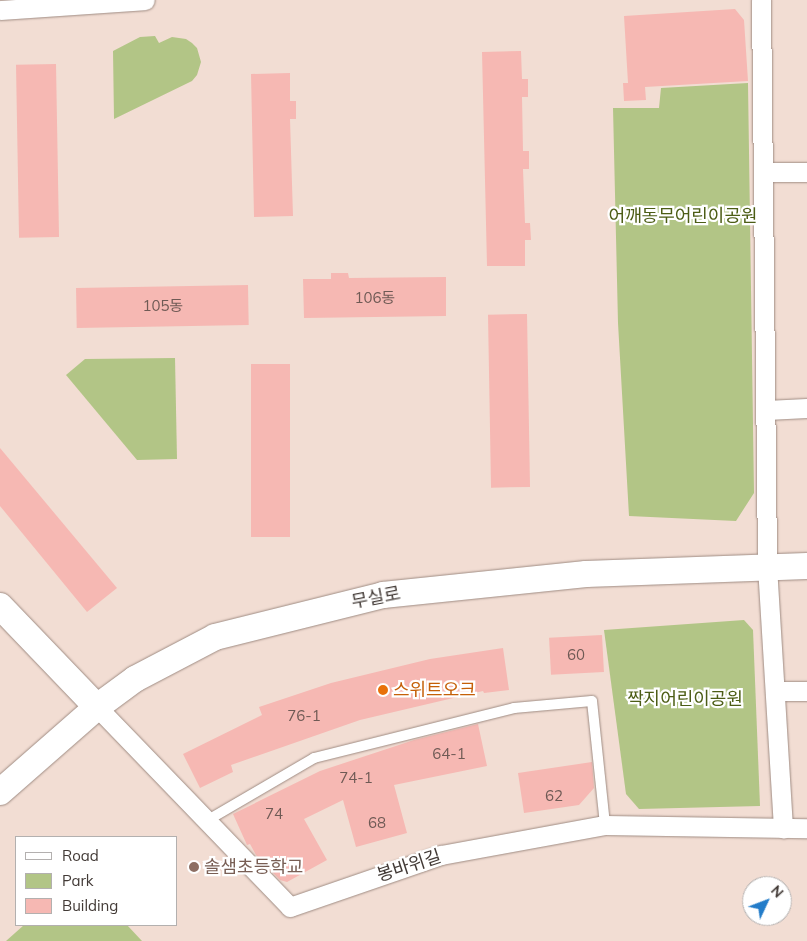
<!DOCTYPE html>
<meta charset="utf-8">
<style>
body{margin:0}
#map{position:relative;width:807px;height:941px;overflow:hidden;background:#f2ddd3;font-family:Mulish,"Noto Sans KR",sans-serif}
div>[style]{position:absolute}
.green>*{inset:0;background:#b2c586}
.building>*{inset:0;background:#f6b8b3;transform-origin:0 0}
.roads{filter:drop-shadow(0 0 1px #9f8c83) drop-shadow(0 0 1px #9f8c83)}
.lane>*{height:10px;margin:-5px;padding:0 5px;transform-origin:5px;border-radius:5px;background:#fff}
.street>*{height:19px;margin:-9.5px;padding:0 9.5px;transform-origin:9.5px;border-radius:9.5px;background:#fff}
.secondary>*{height:26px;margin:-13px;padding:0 13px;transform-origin:13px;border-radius:13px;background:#fff}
.dots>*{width:14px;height:14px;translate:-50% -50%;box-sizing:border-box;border:2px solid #fff;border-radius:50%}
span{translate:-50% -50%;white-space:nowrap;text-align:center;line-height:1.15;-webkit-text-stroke:4.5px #fff;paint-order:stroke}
.number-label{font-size:15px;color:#6f5a55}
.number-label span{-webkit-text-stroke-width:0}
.park-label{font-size:18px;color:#4c5d15}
.street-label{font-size:18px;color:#423a36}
.food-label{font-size:18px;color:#c56008}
.left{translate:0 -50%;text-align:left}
.education-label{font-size:18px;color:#785e54}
.legend{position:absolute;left:15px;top:836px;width:162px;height:90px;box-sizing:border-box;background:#fff;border:1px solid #b3b0af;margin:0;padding:6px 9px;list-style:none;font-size:15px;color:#423a36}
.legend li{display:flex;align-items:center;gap:10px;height:25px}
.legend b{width:25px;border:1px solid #b3b0af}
.north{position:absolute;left:742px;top:876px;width:50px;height:50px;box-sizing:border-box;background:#fff;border:1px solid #b3b0af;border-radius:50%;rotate:47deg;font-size:14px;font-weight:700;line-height:20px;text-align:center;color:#423a36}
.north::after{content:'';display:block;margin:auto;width:18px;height:22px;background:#237cc9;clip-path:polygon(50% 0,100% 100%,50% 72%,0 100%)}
</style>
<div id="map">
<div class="green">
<div style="clip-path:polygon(155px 36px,159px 43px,172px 37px,186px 39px,192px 43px,197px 48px,201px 62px,197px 75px,192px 81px,114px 119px,113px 51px,140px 37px)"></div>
<div style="clip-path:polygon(748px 83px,754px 493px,736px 521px,629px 516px,618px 323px,613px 108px,659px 108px,661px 88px)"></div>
<div style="clip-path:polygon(175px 358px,177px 459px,137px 460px,66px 375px,85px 359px)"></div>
<div style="clip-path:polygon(744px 620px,753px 630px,760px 806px,639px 809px,626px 794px,604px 630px)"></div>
<div style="clip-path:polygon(24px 925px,127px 925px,142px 941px,6px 941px)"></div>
</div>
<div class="building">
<div style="clip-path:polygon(735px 9px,744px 20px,748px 81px,645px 87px,646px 100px,624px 101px,623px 83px,628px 83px,624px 16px)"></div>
<div style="clip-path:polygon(521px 51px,522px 79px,528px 79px,528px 97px,522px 97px,523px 151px,529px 151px,529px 169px,523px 169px,525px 223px,530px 223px,531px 240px,525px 240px,525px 266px,487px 266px,482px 52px)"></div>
<div style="left:56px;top:64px;width:173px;height:40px;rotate:89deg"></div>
<div style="clip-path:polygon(290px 73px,290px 101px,296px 101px,296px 119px,290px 119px,293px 216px,254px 217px,251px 74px)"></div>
<div style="clip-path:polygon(331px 273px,348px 273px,349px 278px,446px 277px,446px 316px,304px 318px,303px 279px,331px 279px)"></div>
<div style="left:248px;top:285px;width:40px;height:172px;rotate:89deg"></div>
<div style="left:527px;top:314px;width:173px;height:39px;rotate:89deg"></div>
<div style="left:251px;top:364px;width:39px;height:173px"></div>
<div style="clip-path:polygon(0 448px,117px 588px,87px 612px,0 506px)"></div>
<div style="left:602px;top:635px;width:37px;height:53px;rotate:87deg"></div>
<div style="clip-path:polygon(503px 648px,509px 690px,484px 693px,483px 691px,360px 720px,231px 765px,233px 772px,200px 788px,183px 754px,262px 715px,259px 707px,331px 683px,430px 659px)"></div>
<div style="clip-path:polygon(478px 724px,487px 766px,394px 785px,407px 833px,356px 847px,343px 800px,304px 819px,327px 860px,287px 882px,280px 880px,256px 855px,250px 844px,247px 845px,233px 814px,320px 771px,414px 740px)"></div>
<div style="clip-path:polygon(592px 762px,594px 788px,579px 805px,524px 813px,518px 773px)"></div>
</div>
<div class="roads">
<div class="lane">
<div style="left:208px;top:820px;width:123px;rotate:-30.3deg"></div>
<div style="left:314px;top:758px;width:206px;rotate:-14deg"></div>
<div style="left:514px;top:708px;width:78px;rotate:-5.1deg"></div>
<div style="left:592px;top:701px;width:125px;rotate:84deg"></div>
</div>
<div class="street">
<div style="left:761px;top:0;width:566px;rotate:89.39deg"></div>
<div style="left:767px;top:566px;width:263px;rotate:86.5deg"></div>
<div style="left:0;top:10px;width:145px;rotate:-3.9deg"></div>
<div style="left:763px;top:172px;width:44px"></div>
<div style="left:766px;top:410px;width:41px;rotate:-2.8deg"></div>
<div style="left:775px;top:691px;width:32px"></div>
<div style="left:97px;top:707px;width:278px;rotate:46deg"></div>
<div style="left:290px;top:907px;width:160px;rotate:-19deg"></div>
<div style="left:441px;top:855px;width:167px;rotate:-10.4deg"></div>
<div style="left:605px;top:825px;width:202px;rotate:0.9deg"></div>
</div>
<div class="secondary">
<div style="left:0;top:606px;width:140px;rotate:46.2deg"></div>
<div style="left:0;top:792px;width:129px;rotate:-41.2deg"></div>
<div style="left:97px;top:707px;width:47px;rotate:-36.4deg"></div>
<div style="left:135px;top:679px;width:90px;rotate:-27.7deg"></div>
<div style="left:215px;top:637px;width:173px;rotate:-14deg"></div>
<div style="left:383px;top:595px;width:204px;rotate:-5.9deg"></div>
<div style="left:586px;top:574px;width:221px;rotate:-2.1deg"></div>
</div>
</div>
<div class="dots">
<div style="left:383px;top:690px;background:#e8710a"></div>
<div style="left:194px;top:867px;background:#8d6e63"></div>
</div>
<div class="number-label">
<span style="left:375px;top:298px">106동</span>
<span style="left:163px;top:306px">105동</span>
<span style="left:576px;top:655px">60</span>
<span style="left:304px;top:716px">76-1</span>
<span style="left:449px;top:754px">64-1</span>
<span style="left:356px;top:778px">74-1</span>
<span style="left:554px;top:796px">62</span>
<span style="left:274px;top:814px">74</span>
<span style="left:377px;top:823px">68</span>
</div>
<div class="park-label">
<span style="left:683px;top:216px">어깨동무어린이공원</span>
<span style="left:685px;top:699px">짝지어린이공원</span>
</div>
<div class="street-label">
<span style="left:376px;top:598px;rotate:-11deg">무실로</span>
<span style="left:409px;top:866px;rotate:-18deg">봉바위길</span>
</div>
<div class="food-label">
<span class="left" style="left:393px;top:690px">스위트오크</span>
</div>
<div class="education-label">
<span class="left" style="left:204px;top:867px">솔샘초등학교</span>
</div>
<ul class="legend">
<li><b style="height:6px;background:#fff"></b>Road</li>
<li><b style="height:14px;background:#b2c586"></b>Park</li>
<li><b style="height:14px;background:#f6b8b3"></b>Building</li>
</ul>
<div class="north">N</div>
</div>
